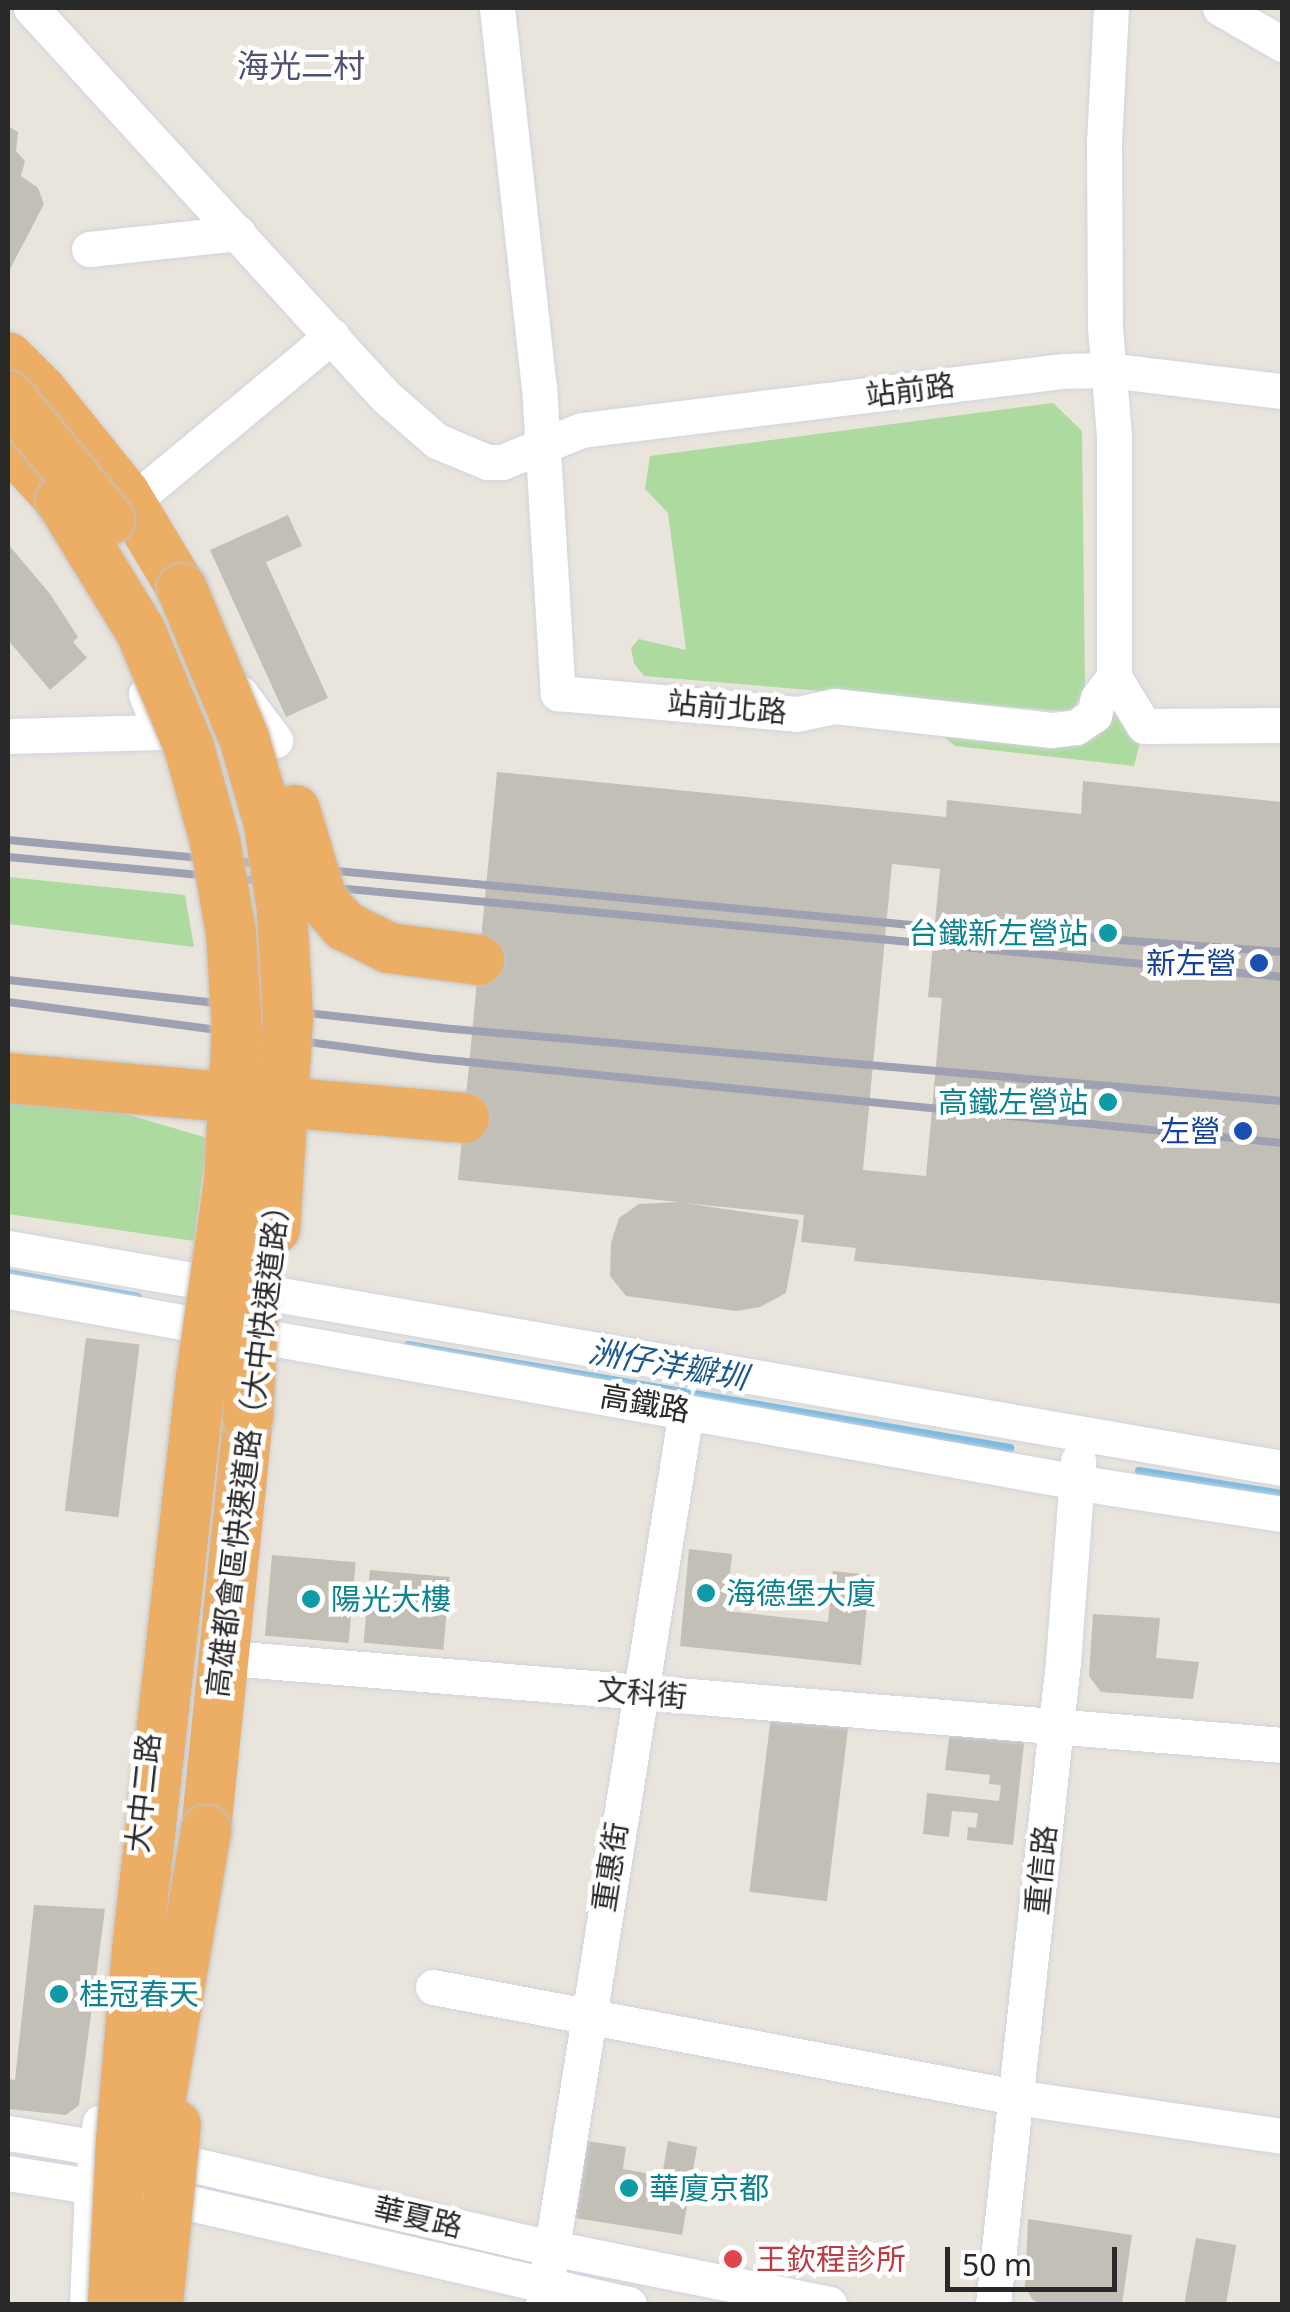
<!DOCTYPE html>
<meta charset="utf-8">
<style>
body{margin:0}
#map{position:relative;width:1290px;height:2312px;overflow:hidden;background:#e9e5dc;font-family:"Noto Sans","Noto Sans TC",sans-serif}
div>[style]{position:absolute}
.green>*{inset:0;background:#adda9e}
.stream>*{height:8px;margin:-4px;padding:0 4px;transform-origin:4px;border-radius:4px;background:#7abbe0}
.building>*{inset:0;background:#c2bfb7;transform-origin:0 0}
.roads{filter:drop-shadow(0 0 2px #d1d3e0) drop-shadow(0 0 2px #d1d3e0)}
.minor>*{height:35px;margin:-17.5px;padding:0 17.5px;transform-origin:17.5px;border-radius:17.5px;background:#fff}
.highway>*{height:50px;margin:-25px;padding:0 25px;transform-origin:25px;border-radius:25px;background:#ecad65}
.rail>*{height:8px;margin:-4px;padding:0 4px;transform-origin:4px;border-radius:4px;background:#9fa0b1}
.bridges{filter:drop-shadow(0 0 2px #c3c3c3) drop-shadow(0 0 2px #c3c3c3)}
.highway-bridge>*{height:50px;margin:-25px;padding:0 25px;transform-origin:25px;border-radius:25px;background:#ecad65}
.dots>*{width:28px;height:28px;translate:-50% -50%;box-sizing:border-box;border:5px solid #fff;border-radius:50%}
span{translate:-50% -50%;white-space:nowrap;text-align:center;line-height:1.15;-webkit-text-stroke:9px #fff;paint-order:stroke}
.street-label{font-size:30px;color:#292929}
.culture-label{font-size:30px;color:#0d838f}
.right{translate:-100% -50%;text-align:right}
.left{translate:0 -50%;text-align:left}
.transit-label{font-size:30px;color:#164399}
.health-label{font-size:30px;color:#be3a42}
.neighbourhood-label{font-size:32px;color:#4e5174}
.water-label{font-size:32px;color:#1c598a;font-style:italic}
.frame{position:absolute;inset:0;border:10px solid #292929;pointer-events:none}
.scale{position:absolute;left:945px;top:2247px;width:172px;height:45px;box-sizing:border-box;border:5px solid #292929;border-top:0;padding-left:12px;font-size:30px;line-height:35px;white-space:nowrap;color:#292929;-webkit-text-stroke:8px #fff;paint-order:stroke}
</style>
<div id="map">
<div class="green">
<div style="clip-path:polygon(1053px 403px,1082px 431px,1085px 690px,1071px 712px,644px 676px,634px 663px,631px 648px,639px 639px,686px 650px,668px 513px,645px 489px,650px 456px)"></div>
<div style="clip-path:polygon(1109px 712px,1119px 712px,1142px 735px,1134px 766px,955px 746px,944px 737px,957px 728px)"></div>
<div style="clip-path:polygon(8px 877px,185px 895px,194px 947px,8px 924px)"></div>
<div style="clip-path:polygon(8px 1079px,207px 1138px,194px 1241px,8px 1214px)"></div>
</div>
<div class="stream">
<div style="left:8px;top:1273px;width:132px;rotate:10.5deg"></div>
<div style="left:408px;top:1345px;width:611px;rotate:9.71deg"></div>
<div style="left:1139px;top:1471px;width:145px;rotate:9.1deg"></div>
</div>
<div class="building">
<div style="clip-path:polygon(8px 126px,18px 132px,16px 151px,25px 161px,21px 176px,38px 188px,44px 204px,8px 273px)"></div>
<div style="clip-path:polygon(288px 515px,302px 546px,266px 562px,328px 698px,286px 717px,210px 550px)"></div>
<div style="clip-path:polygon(8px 544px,50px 594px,78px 637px,73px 642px,87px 658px,50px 690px,8px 640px)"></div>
<div style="clip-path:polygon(evenodd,497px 772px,946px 817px,947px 800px,1081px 814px,1083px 781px,1282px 802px,1282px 1304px,854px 1261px,856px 1248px,801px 1242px,804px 1215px,683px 1203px,799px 1220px,786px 1293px,760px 1307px,736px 1311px,626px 1296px,610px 1276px,611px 1243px,619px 1218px,639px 1204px,679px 1202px,458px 1180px,497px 772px,892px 864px,940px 869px,928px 997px,942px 998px,926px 1176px,863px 1170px,892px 864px)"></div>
<div style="left:86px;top:1338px;width:54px;height:174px;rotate:7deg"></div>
<div style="clip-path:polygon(689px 1549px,732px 1554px,726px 1611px,828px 1622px,833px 1571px,870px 1575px,861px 1665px,680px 1646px)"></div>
<div style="left:272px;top:1555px;width:84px;height:81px;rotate:5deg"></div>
<div style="left:370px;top:1570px;width:80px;height:73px;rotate:5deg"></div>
<div style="clip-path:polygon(1093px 1614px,1160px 1618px,1156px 1658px,1199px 1662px,1193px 1699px,1101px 1692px,1089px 1676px)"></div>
<div style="left:771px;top:1716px;width:78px;height:177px;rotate:7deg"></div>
<div style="clip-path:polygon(950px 1731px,1016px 1735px,1024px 1743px,1013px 1845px,967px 1840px,968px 1827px,976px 1828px,978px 1813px,952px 1811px,949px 1837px,923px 1834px,927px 1793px,999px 1801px,1001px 1785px,989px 1784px,990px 1775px,945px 1770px)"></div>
<div style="clip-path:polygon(34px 1905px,105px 1909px,79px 2105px,66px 2115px,8px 2109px,8px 2079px,15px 2080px)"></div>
<div style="clip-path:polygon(575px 2139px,626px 2147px,623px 2169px,662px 2176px,668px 2141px,697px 2147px,682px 2235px,575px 2218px,568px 2210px)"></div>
<div style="clip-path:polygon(1028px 2219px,1132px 2235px,1122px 2304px,1040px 2304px,1032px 2299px,1025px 2286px)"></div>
<div style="left:1196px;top:2238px;width:41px;height:67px;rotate:10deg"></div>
</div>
<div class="roads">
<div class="minor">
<div style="left:31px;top:8px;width:525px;rotate:47.62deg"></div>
<div style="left:385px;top:396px;width:69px;rotate:40.9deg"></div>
<div style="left:437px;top:441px;width:54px;rotate:22.8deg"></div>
<div style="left:487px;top:462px;width:15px"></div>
<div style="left:502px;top:462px;width:86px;rotate:-21.8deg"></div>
<div style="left:582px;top:430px;width:487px;rotate:-7deg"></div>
<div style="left:1065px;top:371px;width:43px;rotate:-1.3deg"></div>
<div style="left:1108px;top:370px;width:175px;rotate:6.9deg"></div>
<div style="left:497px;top:8px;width:380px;rotate:83.7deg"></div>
<div style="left:539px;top:386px;width:308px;rotate:86.5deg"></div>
<div style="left:558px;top:693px;width:240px;rotate:5deg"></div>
<div style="left:797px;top:714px;width:38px;rotate:-12deg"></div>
<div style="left:834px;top:706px;width:219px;rotate:6.3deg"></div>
<div style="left:1052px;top:730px;width:24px;rotate:-7deg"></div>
<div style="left:1076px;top:727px;width:22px;rotate:-34deg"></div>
<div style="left:1094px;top:715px;width:17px;rotate:-77deg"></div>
<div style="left:1098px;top:698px;width:26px;rotate:-53deg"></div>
<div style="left:1111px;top:8px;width:133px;rotate:93deg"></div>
<div style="left:1104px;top:141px;width:186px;rotate:89.7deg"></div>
<div style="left:1105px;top:327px;width:109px;rotate:85.3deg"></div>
<div style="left:1114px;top:436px;width:241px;rotate:90deg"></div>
<div style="left:1114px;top:677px;width:57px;rotate:58.5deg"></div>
<div style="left:1144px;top:726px;width:138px;rotate:-0.4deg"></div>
<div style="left:1220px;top:8px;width:72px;rotate:30.1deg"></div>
<div style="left:89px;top:249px;width:150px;rotate:-6.1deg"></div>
<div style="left:145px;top:491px;width:243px;rotate:-39.7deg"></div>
<div style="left:240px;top:693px;width:59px;rotate:53.3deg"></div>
<div style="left:8px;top:736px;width:153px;rotate:-1.5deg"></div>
<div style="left:161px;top:732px;width:41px;rotate:-111.5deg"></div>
<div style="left:8px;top:1248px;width:1293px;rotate:9.8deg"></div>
<div style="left:8px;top:1291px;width:1121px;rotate:10.12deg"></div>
<div style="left:1112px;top:1488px;width:172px;rotate:8.7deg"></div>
<div style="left:229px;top:1658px;width:1057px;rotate:4.72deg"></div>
<div style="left:433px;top:1987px;width:592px;rotate:10.7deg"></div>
<div style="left:1015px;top:2097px;width:270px;rotate:8.3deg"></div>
<div style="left:8px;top:2133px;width:175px;rotate:9.5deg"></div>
<div style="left:181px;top:2162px;width:381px;rotate:13.1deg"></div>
<div style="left:552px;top:2248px;width:283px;rotate:11.4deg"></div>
<div style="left:8px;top:2173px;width:171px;rotate:9.1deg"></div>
<div style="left:177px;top:2200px;width:464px;rotate:13deg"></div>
<div style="left:87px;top:2304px;width:116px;rotate:-87.5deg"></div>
<div style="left:92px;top:2188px;width:66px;rotate:-83.1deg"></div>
<div style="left:543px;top:2304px;width:885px;rotate:-80.9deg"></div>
<div style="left:993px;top:2304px;width:646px;rotate:-83.78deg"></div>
<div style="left:1063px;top:1662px;width:202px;rotate:-85.7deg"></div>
</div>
<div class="highway">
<div style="left:8px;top:357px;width:48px;rotate:45deg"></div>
<div style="left:42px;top:391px;width:132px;rotate:51.1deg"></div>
<div style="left:125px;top:494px;width:111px;rotate:59deg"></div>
<div style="left:8px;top:443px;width:79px;rotate:47.6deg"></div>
<div style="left:206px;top:1831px;width:416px;rotate:-84.2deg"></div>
</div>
</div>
<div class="rail">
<div style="left:8px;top:840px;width:896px;rotate:5.38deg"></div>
<div style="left:900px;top:924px;width:383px;rotate:4.2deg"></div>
<div style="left:8px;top:857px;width:1280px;rotate:5.38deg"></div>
<div style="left:8px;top:980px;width:436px;rotate:6.3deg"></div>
<div style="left:441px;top:1028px;width:844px;rotate:4.96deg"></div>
<div style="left:8px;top:1002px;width:434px;rotate:7.6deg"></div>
<div style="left:438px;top:1059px;width:848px;rotate:5.68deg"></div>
</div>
<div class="bridges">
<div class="highway-bridge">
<div style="left:8px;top:396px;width:160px;rotate:50.8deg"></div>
<div style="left:61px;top:501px;width:153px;rotate:58.6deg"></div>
<div style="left:141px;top:632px;width:125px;rotate:67.3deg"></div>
<div style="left:189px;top:747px;width:98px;rotate:74.5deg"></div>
<div style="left:215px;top:841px;width:93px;rotate:80.1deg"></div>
<div style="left:231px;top:933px;width:96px;rotate:86.4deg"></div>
<div style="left:237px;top:1029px;width:152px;rotate:93deg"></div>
<div style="left:229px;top:1181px;width:198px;rotate:98.1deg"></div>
<div style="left:201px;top:1377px;width:577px;rotate:96.37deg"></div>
<div style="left:137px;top:1950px;width:191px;rotate:94.8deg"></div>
<div style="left:121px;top:2140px;width:164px;rotate:92.8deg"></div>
<div style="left:182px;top:589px;width:161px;rotate:67.4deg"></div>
<div style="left:244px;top:738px;width:90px;rotate:73.8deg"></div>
<div style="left:269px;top:824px;width:87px;rotate:81.4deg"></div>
<div style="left:282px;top:910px;width:109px;rotate:86.8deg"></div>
<div style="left:288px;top:1019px;width:210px;rotate:93.5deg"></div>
<div style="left:295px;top:810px;width:94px;rotate:73.3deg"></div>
<div style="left:322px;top:900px;width:35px;rotate:49deg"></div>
<div style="left:345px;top:926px;width:49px;rotate:26.6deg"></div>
<div style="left:389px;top:948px;width:91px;rotate:7.6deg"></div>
<div style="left:8px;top:1078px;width:458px;rotate:5deg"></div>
<div style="left:248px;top:1417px;width:225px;rotate:-87.2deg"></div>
<div style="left:150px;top:2162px;width:336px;rotate:-80.4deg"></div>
<div style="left:158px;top:2304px;width:180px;rotate:-84.3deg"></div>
</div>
</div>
<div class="dots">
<div style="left:1108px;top:933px;background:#0f9aa8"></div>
<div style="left:1259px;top:963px;background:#1a4fb4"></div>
<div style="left:1108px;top:1102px;background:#0f9aa8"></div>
<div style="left:1243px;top:1131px;background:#1a4fb4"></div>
<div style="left:706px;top:1593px;background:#0f9aa8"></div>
<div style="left:311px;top:1599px;background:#0f9aa8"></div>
<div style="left:59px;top:1994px;background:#0f9aa8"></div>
<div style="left:629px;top:2188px;background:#0f9aa8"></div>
<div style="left:733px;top:2259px;background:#e0444e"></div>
</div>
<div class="street-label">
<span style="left:910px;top:390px;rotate:-7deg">站前路</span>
<span style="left:727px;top:707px;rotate:5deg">站前北路</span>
<span style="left:645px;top:1403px;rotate:10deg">高鐵路</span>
<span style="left:248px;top:1444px;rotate:-83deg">高雄都會區快速道路（大中快速道路）</span>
<span style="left:642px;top:1693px;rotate:5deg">文科街</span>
<span style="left:143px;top:1793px;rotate:-84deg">大中二路</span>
<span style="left:610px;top:1867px;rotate:-81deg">重惠街</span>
<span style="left:1041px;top:1870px;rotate:-84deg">重信路</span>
<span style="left:418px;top:2217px;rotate:13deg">華夏路</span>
</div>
<div class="culture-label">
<span class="right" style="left:1088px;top:933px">台鐵新左營站</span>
<span class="right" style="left:1088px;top:1102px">高鐵左營站</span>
<span class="left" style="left:726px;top:1593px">海德堡大廈</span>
<span class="left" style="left:331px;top:1599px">陽光大樓</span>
<span class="left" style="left:79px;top:1994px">桂冠春天</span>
<span class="left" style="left:649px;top:2188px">華廈京都</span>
</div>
<div class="transit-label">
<span class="right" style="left:1236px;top:963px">新左營</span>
<span class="right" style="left:1220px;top:1131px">左營</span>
</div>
<div class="health-label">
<span class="left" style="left:756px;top:2259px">王欽程診所</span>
</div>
<div class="neighbourhood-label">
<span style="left:301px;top:65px">海光二村</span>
</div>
<div class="water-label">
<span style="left:668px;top:1364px;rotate:10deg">洲仔洋瓣圳</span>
</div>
<div class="frame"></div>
<div class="scale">50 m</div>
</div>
